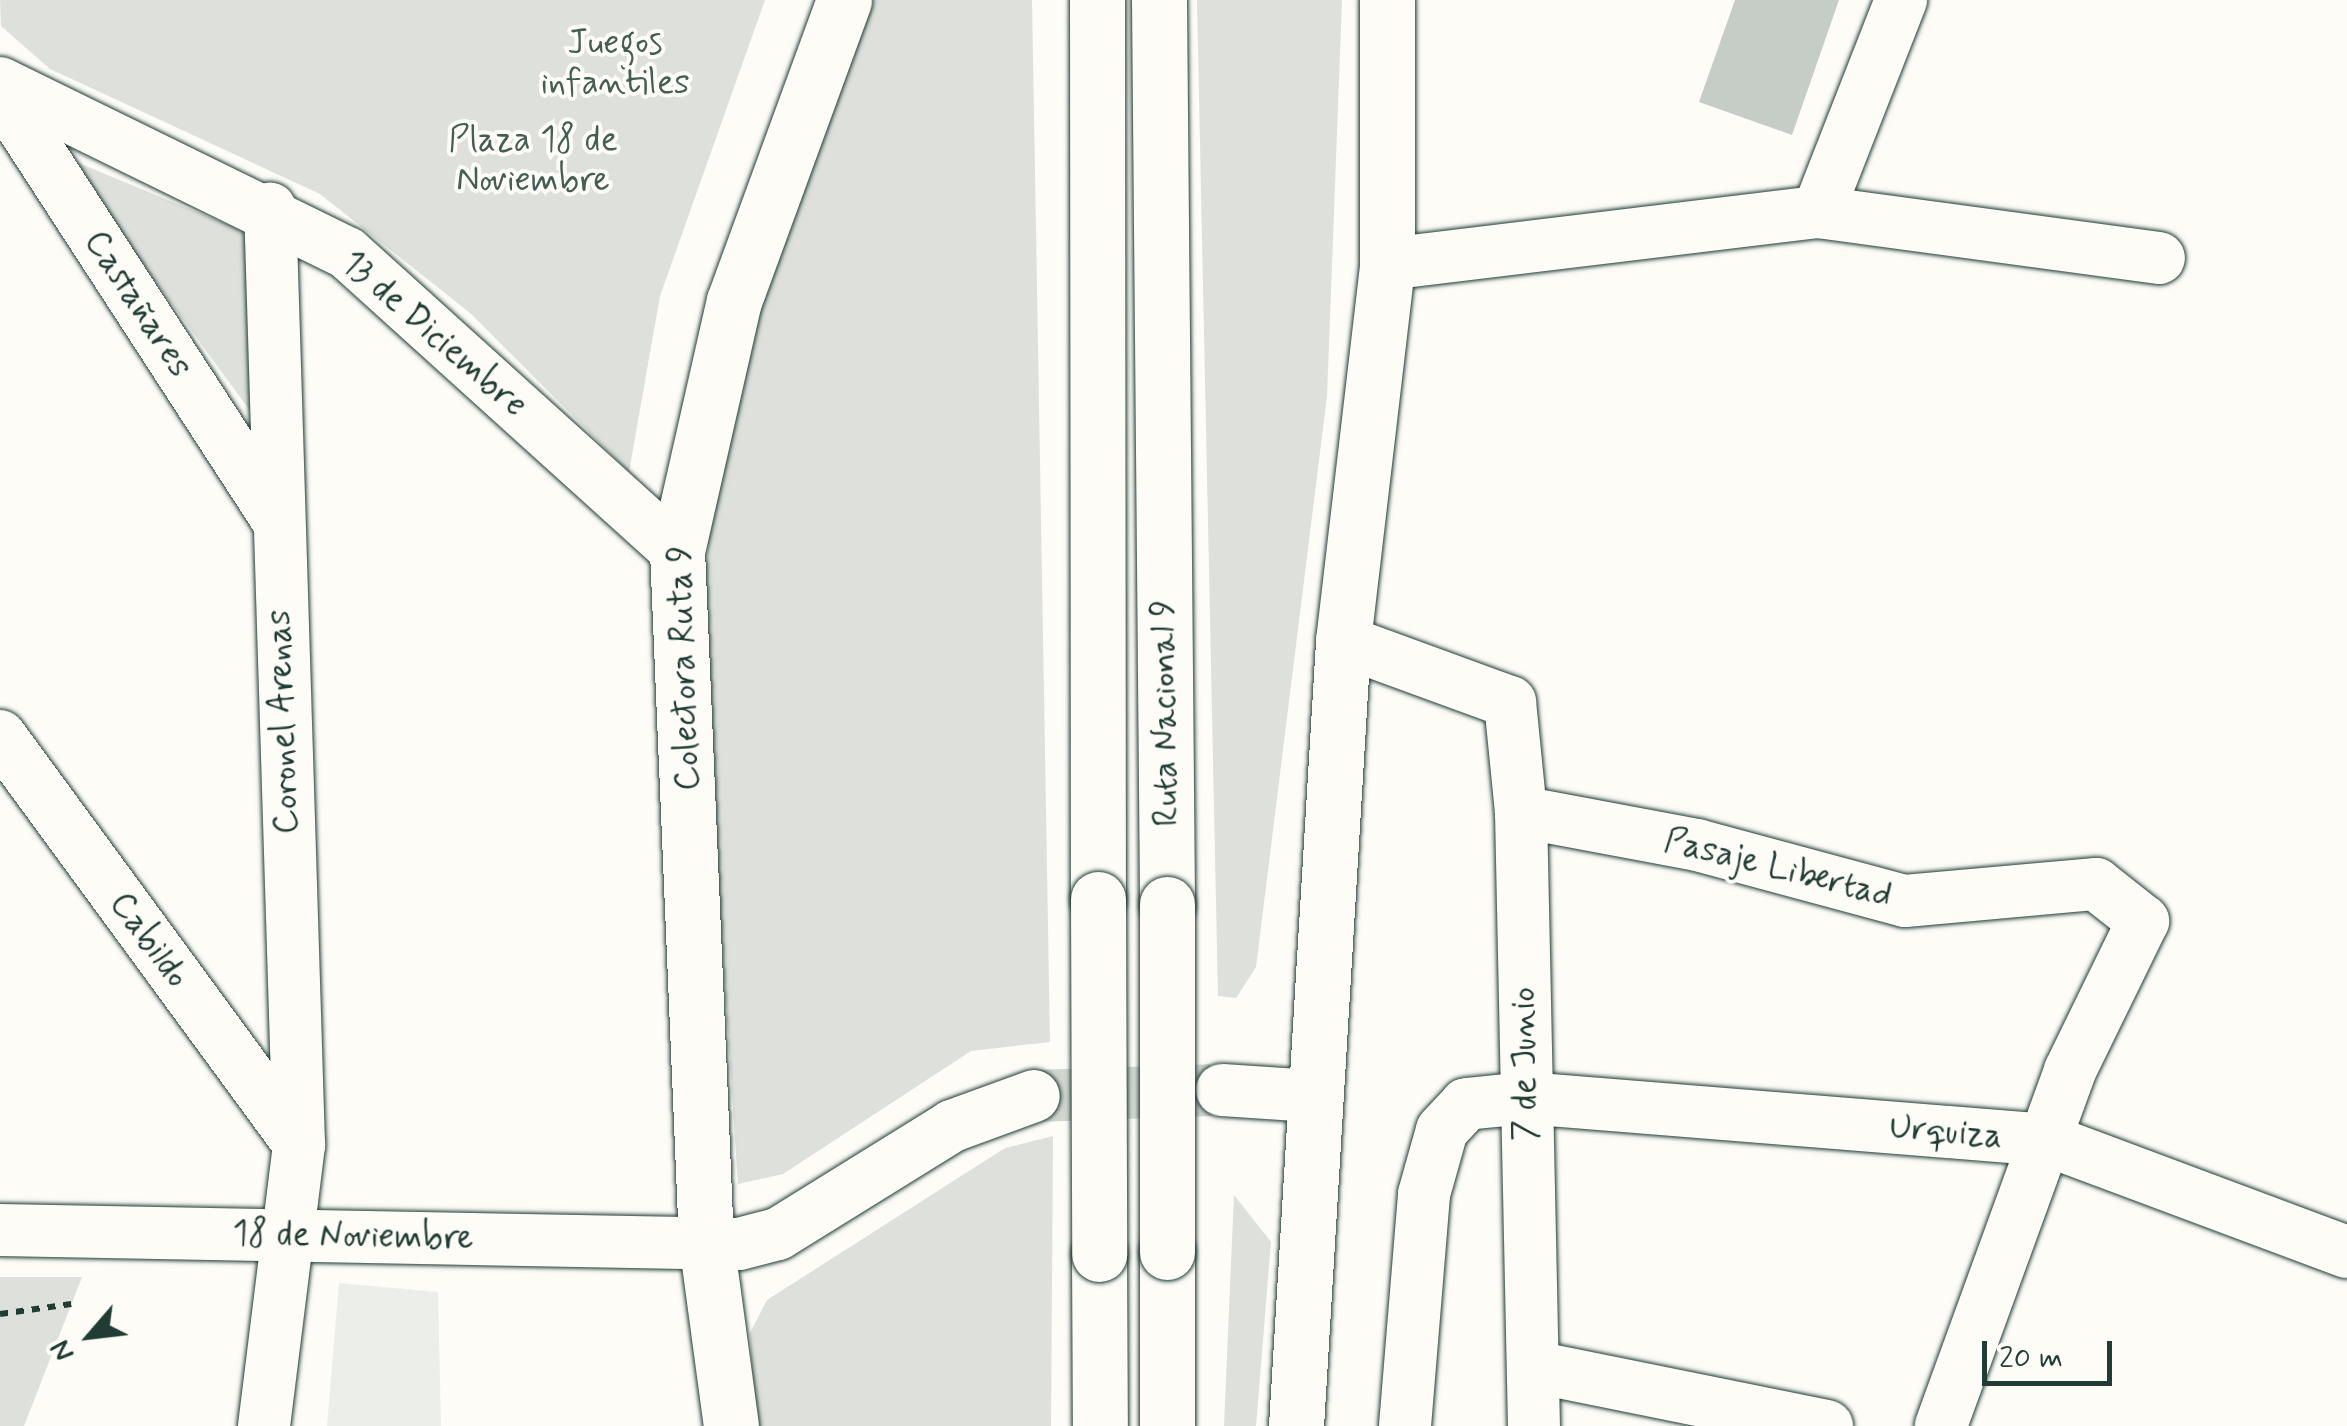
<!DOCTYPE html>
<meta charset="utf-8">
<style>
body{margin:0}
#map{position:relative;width:2347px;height:1426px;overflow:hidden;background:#fdfcf7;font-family:Mynerve,sans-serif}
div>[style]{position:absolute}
.built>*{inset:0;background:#eceee9}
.green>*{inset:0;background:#dde0db}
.building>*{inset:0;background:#c6cdc7}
.minor-tunnel>*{height:52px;margin-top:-26px;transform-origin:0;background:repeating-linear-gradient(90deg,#d1d6d0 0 52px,transparent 0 78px)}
.path>*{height:6px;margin-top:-3px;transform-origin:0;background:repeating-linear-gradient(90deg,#1f3d34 0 8px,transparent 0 16px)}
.roads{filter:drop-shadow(0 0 2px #1f3d34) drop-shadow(0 0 2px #1f3d34)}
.minor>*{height:52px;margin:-26px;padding:0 26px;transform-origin:26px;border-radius:26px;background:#fdfcf7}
.tertiary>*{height:55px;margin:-27.5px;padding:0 27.5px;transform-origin:27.5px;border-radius:27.5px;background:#fdfcf7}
.motorway>*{height:55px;margin:-27.5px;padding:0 27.5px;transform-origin:27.5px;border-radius:27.5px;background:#fdfcf7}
.bridges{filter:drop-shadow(0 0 2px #1f3d34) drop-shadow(0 0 2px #1f3d34)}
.motorway-bridge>*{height:55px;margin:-27.5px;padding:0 27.5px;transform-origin:27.5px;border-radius:27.5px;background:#fdfcf7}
span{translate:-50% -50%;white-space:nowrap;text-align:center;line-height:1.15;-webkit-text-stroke:8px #fdfcf7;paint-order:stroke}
.park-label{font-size:35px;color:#455e55}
.street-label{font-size:35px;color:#1f3d34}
.north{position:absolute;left:40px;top:1286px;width:100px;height:100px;-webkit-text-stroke:8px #fdfcf7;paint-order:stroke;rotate:242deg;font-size:28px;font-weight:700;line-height:40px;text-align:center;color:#1f3d34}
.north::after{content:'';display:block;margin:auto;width:35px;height:45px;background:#1f3d34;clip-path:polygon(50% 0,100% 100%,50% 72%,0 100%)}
.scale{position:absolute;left:1982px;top:1341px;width:130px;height:45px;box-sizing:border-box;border:5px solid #1f3d34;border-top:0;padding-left:12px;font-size:30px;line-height:35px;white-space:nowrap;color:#1f3d34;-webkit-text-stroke:8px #fdfcf7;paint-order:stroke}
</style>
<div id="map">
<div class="built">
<div style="clip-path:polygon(339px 1283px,438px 1292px,441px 1426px,327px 1426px)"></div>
</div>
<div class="green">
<div style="clip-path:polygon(0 0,765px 0,660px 296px,629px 472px,470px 313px,320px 194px,50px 69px,1px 26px)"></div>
<div style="clip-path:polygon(874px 0,1032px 0,1050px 1042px,971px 1051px,783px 1174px,738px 1184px,701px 624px,713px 495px,774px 258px)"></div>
<div style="clip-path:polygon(1197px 0,1342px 0,1327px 396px,1256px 967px,1236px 998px,1218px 996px)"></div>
<div style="clip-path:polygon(64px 157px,250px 234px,251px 412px)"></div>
<div style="clip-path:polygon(1053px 1136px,1051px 1426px,756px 1426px,750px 1333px,767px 1300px,1005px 1148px)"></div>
<div style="clip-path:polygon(1234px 1195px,1271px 1242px,1256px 1426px,1224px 1426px)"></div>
<div style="clip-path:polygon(0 1277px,82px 1277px,24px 1426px,0 1426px)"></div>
</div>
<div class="building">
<div style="clip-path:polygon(1735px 0,1839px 0,1792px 135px,1699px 102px)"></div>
</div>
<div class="minor-tunnel">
<div style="left:1034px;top:1096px;width:177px;rotate:-1.9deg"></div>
</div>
<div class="path">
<div style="left:0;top:1314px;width:72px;rotate:-8deg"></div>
</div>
<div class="roads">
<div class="minor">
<div style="left:0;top:83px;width:386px;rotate:26.1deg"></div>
<div style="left:347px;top:253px;width:445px;rotate:42.1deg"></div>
<div style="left:0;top:92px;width:505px;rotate:57.03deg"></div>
<div style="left:1818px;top:212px;width:228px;rotate:-68.6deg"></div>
<div style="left:1387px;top:264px;width:434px;rotate:-6.9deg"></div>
<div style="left:1818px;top:212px;width:344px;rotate:7.7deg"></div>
<div style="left:1343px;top:641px;width:178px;rotate:20.1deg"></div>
<div style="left:1510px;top:702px;width:111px;rotate:84.3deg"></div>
<div style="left:1521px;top:812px;width:614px;rotate:88.79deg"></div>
<div style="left:0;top:736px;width:506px;rotate:53.76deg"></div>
<div style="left:1521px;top:812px;width:179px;rotate:10.6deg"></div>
<div style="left:1697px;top:845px;width:215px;rotate:15.1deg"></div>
<div style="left:1905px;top:901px;width:192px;rotate:-5.1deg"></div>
<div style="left:2096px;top:884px;width:60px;rotate:38.2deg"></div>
<div style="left:2143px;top:921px;width:167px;rotate:116deg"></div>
<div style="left:2070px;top:1071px;width:378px;rotate:110deg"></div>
<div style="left:1222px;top:1090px;width:91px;rotate:3.8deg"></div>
<div style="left:0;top:1230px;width:739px;rotate:1.09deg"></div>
<div style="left:739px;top:1244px;width:40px;rotate:-14.4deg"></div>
<div style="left:778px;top:1234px;width:205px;rotate:-31.8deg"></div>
<div style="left:952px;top:1126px;width:87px;rotate:-20.1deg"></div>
<div style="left:1534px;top:1367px;width:299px;rotate:11.4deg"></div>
<div style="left:264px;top:1426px;width:284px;rotate:-82.9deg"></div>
<div style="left:299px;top:1144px;width:936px;rotate:-91.77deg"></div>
<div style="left:1405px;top:1426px;width:233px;rotate:-85.3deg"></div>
<div style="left:1424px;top:1194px;width:66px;rotate:-74.3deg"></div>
<div style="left:1442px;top:1130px;width:35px;rotate:-47deg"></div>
<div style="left:1466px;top:1104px;width:59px;rotate:-5.8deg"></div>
<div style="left:1525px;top:1098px;width:524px;rotate:4.6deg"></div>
<div style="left:2047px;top:1140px;width:320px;rotate:20.5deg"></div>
</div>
<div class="tertiary">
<div style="left:731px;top:1426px;width:186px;rotate:-97.7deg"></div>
<div style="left:706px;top:1242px;width:692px;rotate:-92.4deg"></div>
<div style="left:677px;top:551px;width:256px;rotate:-77.2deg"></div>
<div style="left:734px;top:301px;width:320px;rotate:-69.9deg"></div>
<div style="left:1296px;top:1426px;width:786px;rotate:-86.57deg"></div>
<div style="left:1343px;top:641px;width:380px;rotate:-83.3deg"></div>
<div style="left:1387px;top:264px;width:264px;rotate:-90deg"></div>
</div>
<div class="motorway">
<div style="left:1097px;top:0;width:899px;rotate:89.94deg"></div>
<div style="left:1159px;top:0;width:904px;rotate:89.49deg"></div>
<div style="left:1099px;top:1254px;width:172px;rotate:89.7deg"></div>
<div style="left:1167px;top:1426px;width:174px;rotate:-90deg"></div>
</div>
</div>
<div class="bridges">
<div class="motorway-bridge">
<div style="left:1098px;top:899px;width:355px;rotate:89.8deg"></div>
<div style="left:1167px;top:904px;width:348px;rotate:90deg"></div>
</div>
</div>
<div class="park-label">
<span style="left:615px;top:63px">Juegos<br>infantiles</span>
<span style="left:533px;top:160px">Plaza 18 de<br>Noviembre</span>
</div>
<div class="street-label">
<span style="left:138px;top:304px;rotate:57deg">Castañares</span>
<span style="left:434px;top:334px;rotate:41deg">13 de Diciembre</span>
<span style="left:684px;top:668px;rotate:-92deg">Colectora Ruta 9</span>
<span style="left:1165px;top:713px;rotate:-91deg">Ruta Nacional 9</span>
<span style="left:283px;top:722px;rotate:-92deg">Coronel Arenas</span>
<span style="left:1778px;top:868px;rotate:14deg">Pasaje Libertad</span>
<span style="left:149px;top:940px;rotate:54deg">Cabildo</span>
<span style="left:1525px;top:1064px;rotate:-91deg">7 de Junio</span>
<span style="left:1946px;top:1132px;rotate:5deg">Urquiza</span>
<span style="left:353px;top:1236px;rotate:1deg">18 de Noviembre</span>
</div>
<div class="north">N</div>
<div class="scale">20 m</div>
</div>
